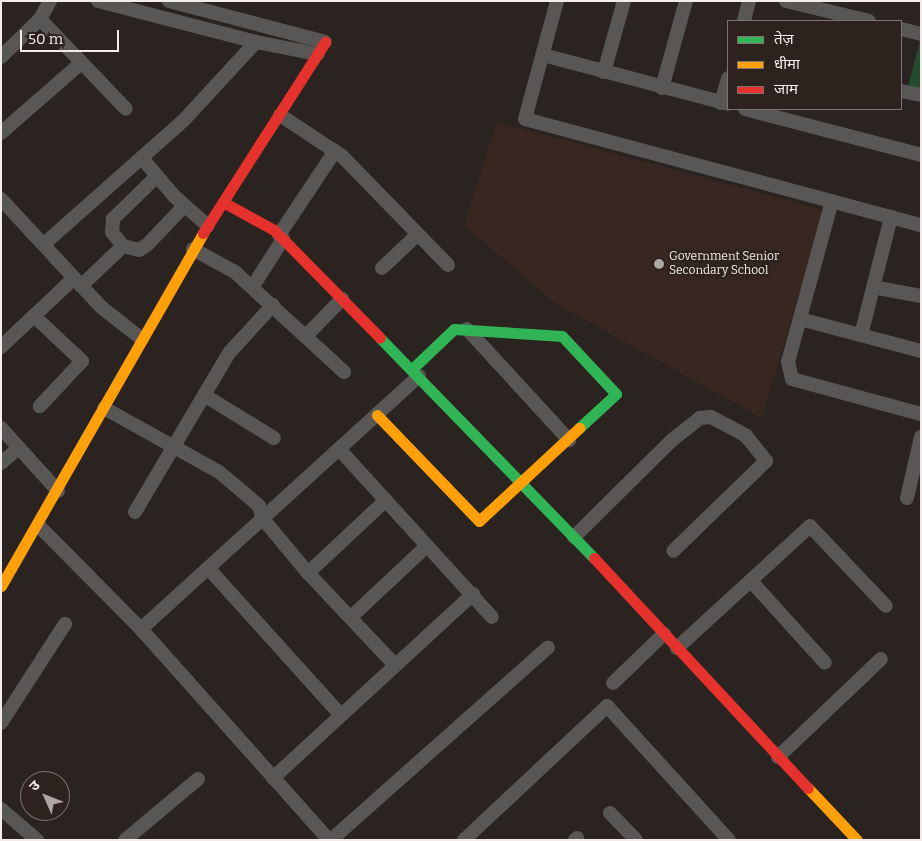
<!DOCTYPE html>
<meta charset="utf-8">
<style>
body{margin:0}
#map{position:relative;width:922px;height:841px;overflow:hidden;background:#2a2320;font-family:Bitter,"Noto Sans Devanagari",serif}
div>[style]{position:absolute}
.built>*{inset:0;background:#382721}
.green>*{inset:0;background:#254b2f}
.street>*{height:14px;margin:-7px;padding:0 7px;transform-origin:7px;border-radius:7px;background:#595755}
.fast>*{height:11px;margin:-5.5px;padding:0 5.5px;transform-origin:5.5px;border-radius:5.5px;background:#30b455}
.slow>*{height:11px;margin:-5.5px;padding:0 5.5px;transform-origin:5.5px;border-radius:5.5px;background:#ff9f0a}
.jam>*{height:11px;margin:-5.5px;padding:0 5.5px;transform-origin:5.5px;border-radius:5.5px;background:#e5322d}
.dots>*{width:14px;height:14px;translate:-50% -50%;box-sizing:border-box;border:2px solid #2d221d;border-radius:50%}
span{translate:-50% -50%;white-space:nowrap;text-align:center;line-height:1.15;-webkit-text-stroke:4px #2d221d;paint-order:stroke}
.poi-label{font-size:12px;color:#f4ece9}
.left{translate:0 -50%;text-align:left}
.frame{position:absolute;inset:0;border:2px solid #f4ece9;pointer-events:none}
.legend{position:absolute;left:727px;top:20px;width:175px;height:90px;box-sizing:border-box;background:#2d221d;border:1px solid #7d736f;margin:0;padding:6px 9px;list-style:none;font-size:15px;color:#f4ece9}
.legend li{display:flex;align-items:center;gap:10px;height:25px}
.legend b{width:25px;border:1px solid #7d736f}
.north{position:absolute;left:20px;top:771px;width:50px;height:50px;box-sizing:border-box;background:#2d221d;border:1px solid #7d736f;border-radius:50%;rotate:314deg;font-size:14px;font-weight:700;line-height:20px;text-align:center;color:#f4ece9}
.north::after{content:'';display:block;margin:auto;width:18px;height:22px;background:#ada6a3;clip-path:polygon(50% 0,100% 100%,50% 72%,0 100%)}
.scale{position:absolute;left:20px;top:30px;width:99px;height:22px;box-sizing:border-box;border:2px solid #f4ece9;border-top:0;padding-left:6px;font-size:15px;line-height:18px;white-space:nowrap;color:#f4ece9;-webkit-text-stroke:4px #2d221d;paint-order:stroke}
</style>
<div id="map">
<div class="built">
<div style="clip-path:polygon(497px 122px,824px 210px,762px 418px,555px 303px,464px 225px)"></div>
</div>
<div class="green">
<div style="clip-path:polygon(920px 41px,921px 41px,921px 90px,908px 86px)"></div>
</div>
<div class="street">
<div style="left:98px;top:1px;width:163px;rotate:14.5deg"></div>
<div style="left:256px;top:42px;width:63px;rotate:11deg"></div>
<div style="left:169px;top:1px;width:161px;rotate:14.7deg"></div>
<div style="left:557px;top:1px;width:122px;rotate:105.2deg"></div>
<div style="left:525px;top:119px;width:410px;rotate:15deg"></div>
<div style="left:786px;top:1px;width:85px;rotate:13.5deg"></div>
<div style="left:40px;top:19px;width:124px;rotate:46.3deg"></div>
<div style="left:744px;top:21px;width:21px;rotate:-76deg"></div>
<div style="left:901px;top:29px;width:21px;rotate:14deg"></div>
<div style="left:543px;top:55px;width:191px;rotate:14.8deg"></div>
<div style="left:1px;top:57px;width:54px;rotate:-44.3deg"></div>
<div style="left:40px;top:19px;width:21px;rotate:-61deg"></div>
<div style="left:604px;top:72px;width:74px;rotate:-74.3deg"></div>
<div style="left:662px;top:88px;width:90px;rotate:-74.6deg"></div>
<div style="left:901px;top:91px;width:20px;rotate:11deg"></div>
<div style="left:721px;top:103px;width:26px;rotate:-74deg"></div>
<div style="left:745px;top:109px;width:182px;rotate:14.6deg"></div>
<div style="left:280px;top:115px;width:74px;rotate:33.5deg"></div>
<div style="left:342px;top:156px;width:152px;rotate:45.8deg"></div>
<div style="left:1px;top:133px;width:106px;rotate:-41.2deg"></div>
<div style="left:142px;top:158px;width:50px;rotate:49.9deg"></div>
<div style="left:174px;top:196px;width:45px;rotate:41.4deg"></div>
<div style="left:157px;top:176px;width:62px;rotate:135.7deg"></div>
<div style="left:113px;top:219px;width:13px;rotate:94deg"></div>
<div style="left:112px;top:232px;width:18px;rotate:52deg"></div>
<div style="left:123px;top:246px;width:16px;rotate:14deg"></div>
<div style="left:139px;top:250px;width:9px;rotate:-32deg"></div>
<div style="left:147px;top:245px;width:54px;rotate:-46.5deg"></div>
<div style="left:1px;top:199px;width:147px;rotate:47.2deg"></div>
<div style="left:101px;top:307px;width:52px;rotate:38deg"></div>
<div style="left:832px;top:201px;width:167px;rotate:105.3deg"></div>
<div style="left:788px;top:362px;width:17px;rotate:77deg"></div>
<div style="left:792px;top:379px;width:134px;rotate:15.2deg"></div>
<div style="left:279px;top:235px;width:101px;rotate:-56.3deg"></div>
<div style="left:44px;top:244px;width:187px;rotate:-41.5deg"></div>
<div style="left:184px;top:120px;width:106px;rotate:-47.3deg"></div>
<div style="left:193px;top:249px;width:48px;rotate:28.7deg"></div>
<div style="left:235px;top:272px;width:148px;rotate:42.5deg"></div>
<div style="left:382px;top:268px;width:48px;rotate:-43.3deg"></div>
<div style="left:81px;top:286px;width:58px;rotate:-43.6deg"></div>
<div style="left:253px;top:286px;width:56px;rotate:-57.4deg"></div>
<div style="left:873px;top:287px;width:49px;rotate:10.6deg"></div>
<div style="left:34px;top:316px;width:66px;rotate:43.2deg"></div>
<div style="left:82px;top:361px;width:62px;rotate:133deg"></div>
<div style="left:800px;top:319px;width:125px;rotate:14.8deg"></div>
<div style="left:467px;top:329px;width:151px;rotate:47.4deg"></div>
<div style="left:861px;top:335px;width:122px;rotate:-75.7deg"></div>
<div style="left:306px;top:336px;width:52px;rotate:-45.8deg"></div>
<div style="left:1px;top:347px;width:100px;rotate:-43.4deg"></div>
<div style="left:204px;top:395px;width:82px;rotate:31.6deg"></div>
<div style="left:104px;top:408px;width:132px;rotate:29.1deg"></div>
<div style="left:219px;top:472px;width:31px;rotate:40deg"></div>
<div style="left:243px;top:492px;width:21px;rotate:41deg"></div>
<div style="left:259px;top:506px;width:14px;rotate:73deg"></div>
<div style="left:263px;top:519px;width:70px;rotate:50.2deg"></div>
<div style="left:308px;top:573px;width:125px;rotate:46.6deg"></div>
<div style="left:1px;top:428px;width:85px;rotate:47.9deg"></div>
<div style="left:339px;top:449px;width:227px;rotate:47.7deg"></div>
<div style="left:1px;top:463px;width:23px;rotate:-40deg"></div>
<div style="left:907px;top:498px;width:63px;rotate:-77.1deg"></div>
<div style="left:135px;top:512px;width:185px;rotate:-59.4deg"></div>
<div style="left:229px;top:353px;width:65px;rotate:-47.5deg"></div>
<div style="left:39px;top:526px;width:145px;rotate:45.3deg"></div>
<div style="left:141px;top:629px;width:283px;rotate:48.3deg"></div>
<div style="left:574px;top:537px;width:138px;rotate:-44.7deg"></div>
<div style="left:672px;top:440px;width:36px;rotate:-38deg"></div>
<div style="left:700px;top:418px;width:11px;rotate:-5deg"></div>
<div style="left:711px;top:417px;width:40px;rotate:28deg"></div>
<div style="left:746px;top:436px;width:32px;rotate:51deg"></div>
<div style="left:766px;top:461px;width:129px;rotate:135.9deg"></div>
<div style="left:208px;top:568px;width:195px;rotate:47.9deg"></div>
<div style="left:308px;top:573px;width:105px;rotate:-43.1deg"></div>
<div style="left:751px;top:581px;width:110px;rotate:47.9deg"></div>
<div style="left:351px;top:617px;width:104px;rotate:-43.1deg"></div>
<div style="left:141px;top:629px;width:376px;rotate:-42.3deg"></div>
<div style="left:677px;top:648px;width:180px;rotate:-42.5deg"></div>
<div style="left:810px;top:526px;width:110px;rotate:46.5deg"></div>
<div style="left:613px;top:683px;width:71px;rotate:-43.9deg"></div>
<div style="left:1px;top:723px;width:118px;rotate:-57.1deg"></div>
<div style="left:778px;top:757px;width:142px;rotate:-43.6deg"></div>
<div style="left:273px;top:778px;width:272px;rotate:-42.6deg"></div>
<div style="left:1px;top:809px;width:48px;rotate:40.7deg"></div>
<div style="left:610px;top:813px;width:37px;rotate:46deg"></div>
<div style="left:125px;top:840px;width:95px;rotate:-39.9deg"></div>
<div style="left:331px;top:840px;width:290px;rotate:-41.6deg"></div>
<div style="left:464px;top:840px;width:196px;rotate:-43.1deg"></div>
<div style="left:607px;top:706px;width:181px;rotate:47.7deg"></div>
<div style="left:575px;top:840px;width:3px;rotate:-45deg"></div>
</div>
<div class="fast">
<div style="left:380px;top:338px;width:307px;rotate:45.8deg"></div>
<div style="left:412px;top:369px;width:58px;rotate:-43.6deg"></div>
<div style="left:454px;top:329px;width:108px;rotate:3.7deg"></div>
<div style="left:562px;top:336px;width:79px;rotate:47deg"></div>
<div style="left:616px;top:394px;width:50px;rotate:137.4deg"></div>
</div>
<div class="slow">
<div style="left:377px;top:415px;width:147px;rotate:46.1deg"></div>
<div style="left:479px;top:521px;width:137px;rotate:-42.9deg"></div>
<div style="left:1px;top:586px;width:407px;rotate:-60.2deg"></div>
<div style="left:808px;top:788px;width:71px;rotate:46.7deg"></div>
</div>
<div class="jam">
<div style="left:223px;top:202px;width:58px;rotate:28.8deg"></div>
<div style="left:274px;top:230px;width:151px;rotate:45.5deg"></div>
<div style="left:203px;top:233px;width:227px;rotate:-57.4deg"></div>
<div style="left:594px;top:558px;width:314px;rotate:47.1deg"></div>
</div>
<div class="dots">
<div style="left:659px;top:264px;background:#ada6a3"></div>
</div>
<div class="poi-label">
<span class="left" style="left:669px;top:264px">Government Senior<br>Secondary School</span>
</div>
<div class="frame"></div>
<ul class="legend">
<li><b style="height:6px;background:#30b455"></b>तेज़</li>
<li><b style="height:6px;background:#ff9f0a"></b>धीमा</li>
<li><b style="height:6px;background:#e5322d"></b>जाम</li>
</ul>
<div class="north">उ</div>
<div class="scale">50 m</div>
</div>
